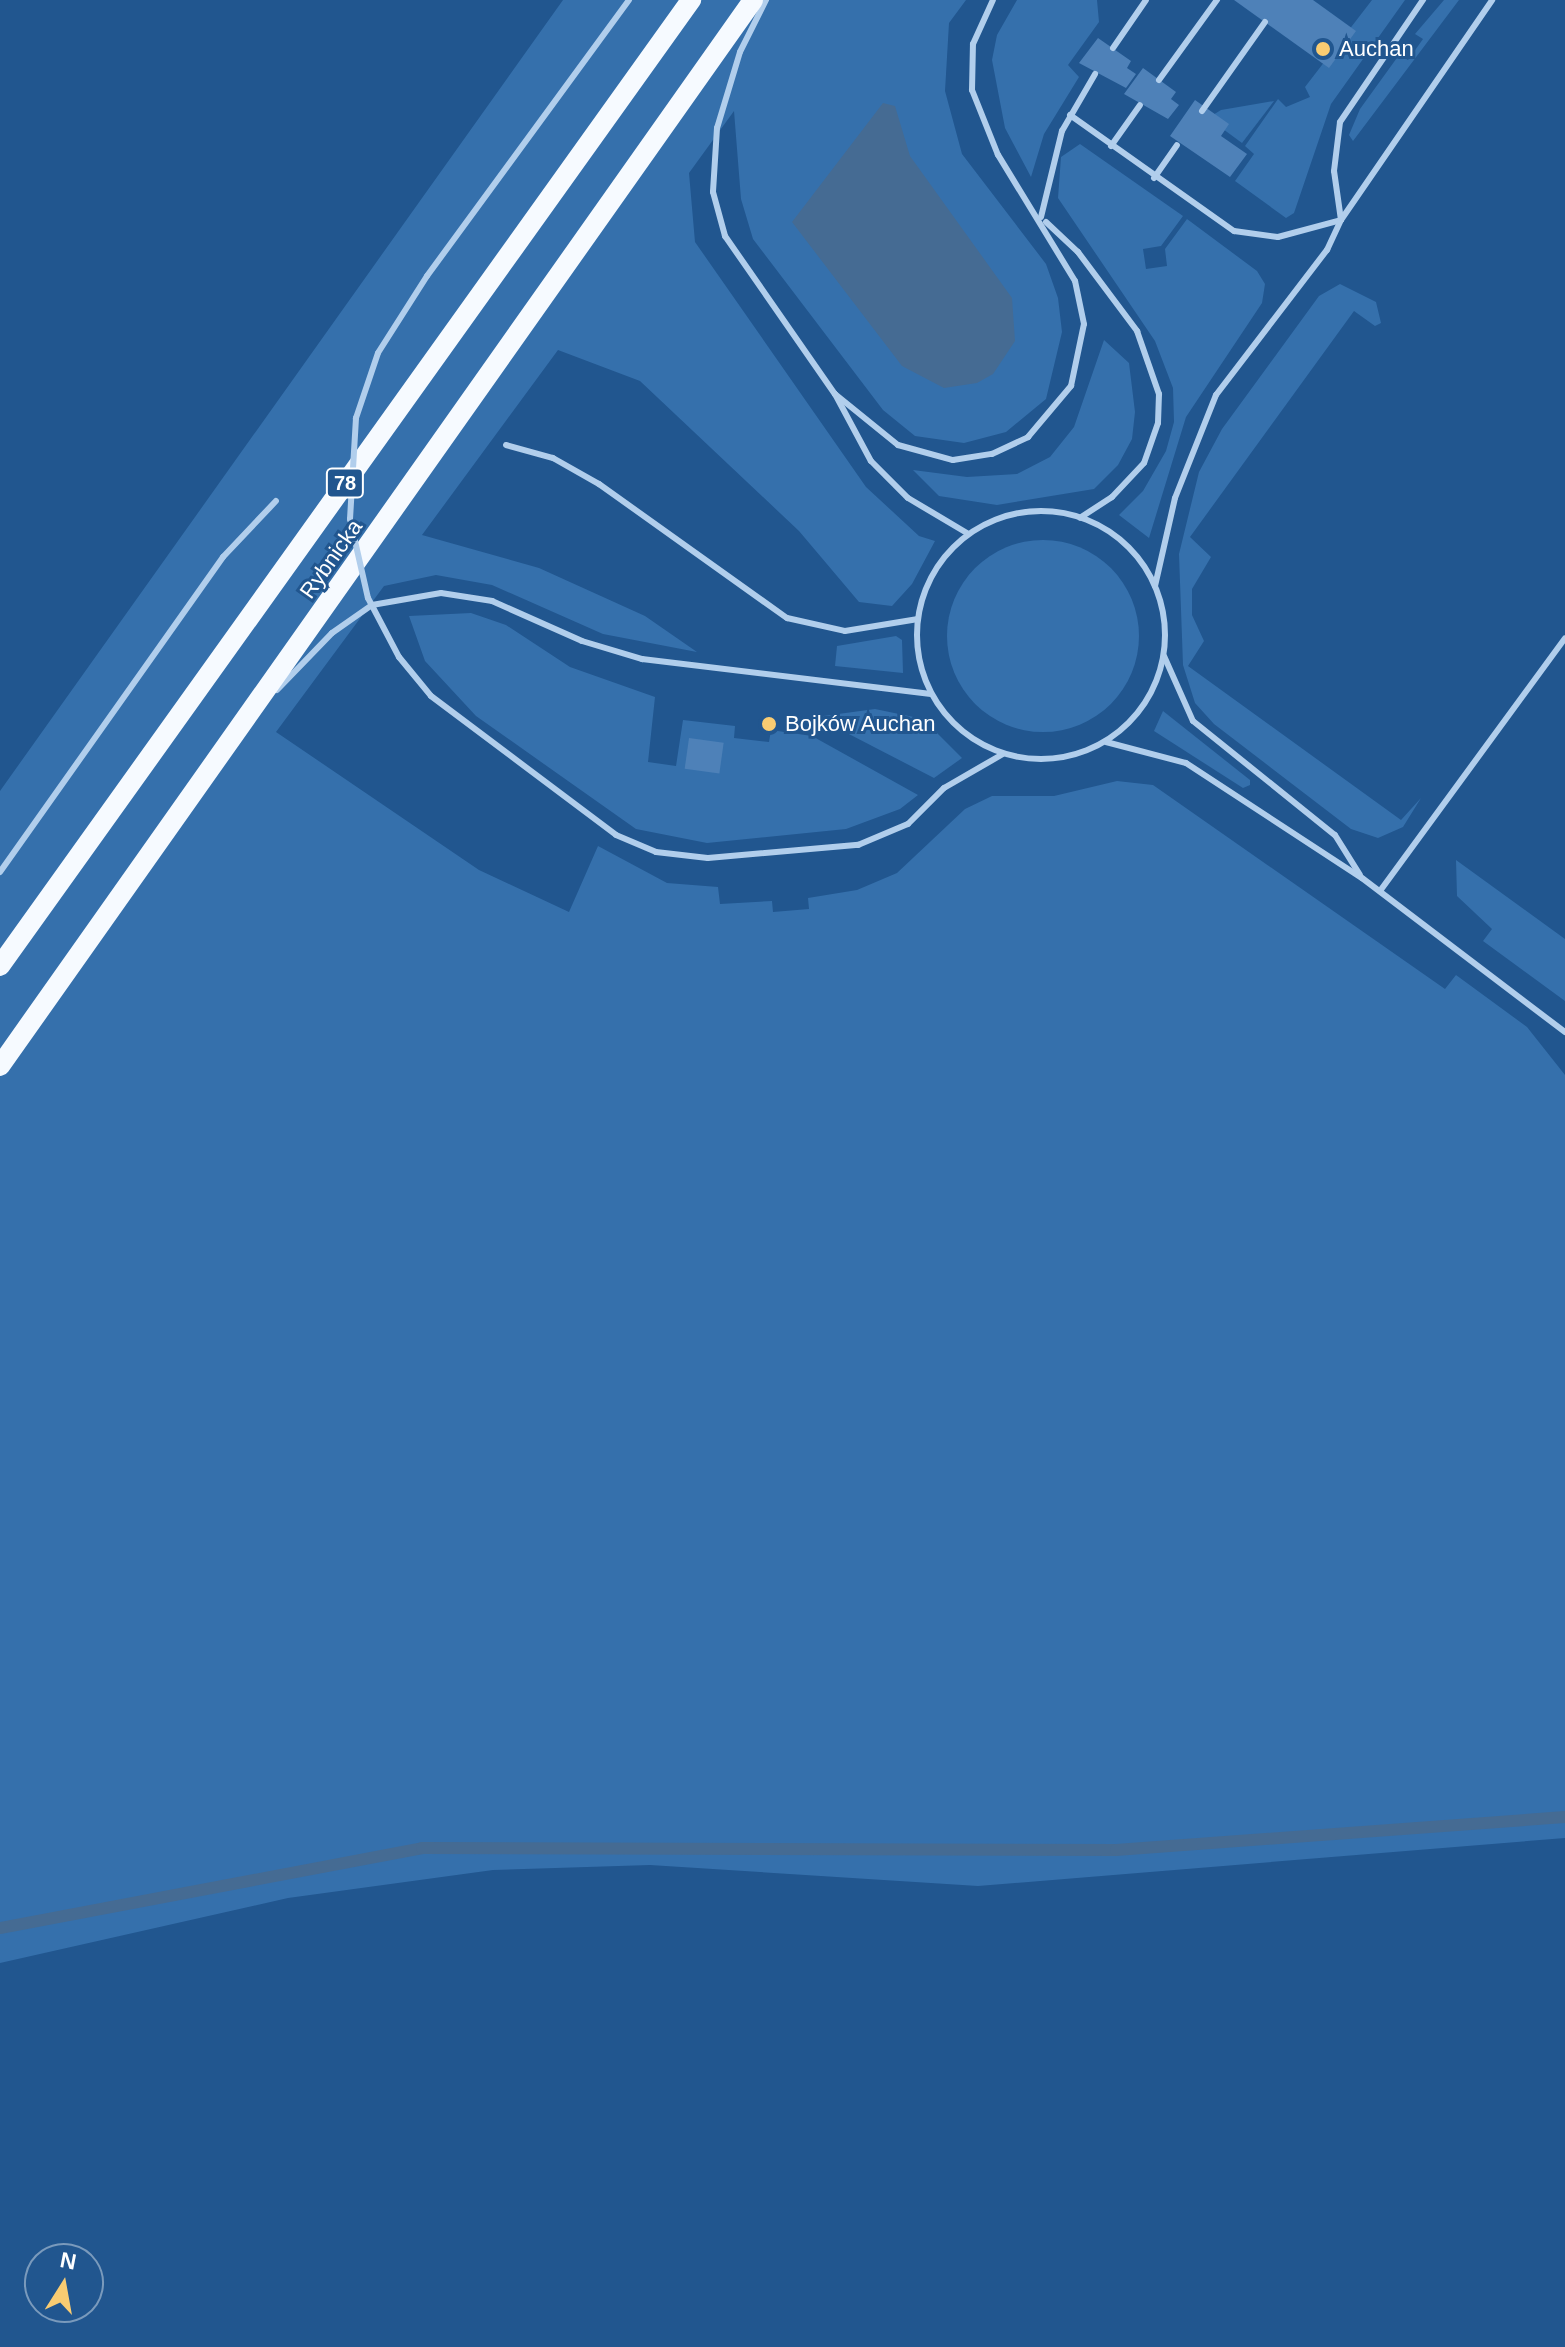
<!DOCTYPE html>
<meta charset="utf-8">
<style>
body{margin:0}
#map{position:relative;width:1565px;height:2347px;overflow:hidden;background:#21568f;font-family:Arial,sans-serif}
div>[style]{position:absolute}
.green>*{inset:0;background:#3570ac}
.round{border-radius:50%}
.water>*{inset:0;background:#456b93}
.stream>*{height:12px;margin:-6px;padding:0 6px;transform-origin:6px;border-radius:6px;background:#456b93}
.building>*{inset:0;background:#4e81b8;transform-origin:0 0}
.lane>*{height:6px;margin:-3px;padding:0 3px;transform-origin:3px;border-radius:3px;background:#b1ceec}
.lane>.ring{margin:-3px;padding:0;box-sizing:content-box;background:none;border:6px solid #b1ceec;border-radius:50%}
.primary>*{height:20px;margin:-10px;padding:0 10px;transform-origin:10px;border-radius:10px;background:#f6faff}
.lane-bridge>*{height:6px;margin:-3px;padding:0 3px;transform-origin:3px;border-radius:3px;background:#b1ceec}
.dots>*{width:22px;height:22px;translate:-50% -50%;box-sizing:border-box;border:4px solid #21568f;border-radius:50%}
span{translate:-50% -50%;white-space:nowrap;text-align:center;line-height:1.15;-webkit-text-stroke:6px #21568f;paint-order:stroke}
.shield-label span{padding:2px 6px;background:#21568f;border:2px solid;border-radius:6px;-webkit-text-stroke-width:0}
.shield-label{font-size:20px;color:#fff;font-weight:700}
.poi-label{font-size:22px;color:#fff}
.left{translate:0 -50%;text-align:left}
.street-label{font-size:22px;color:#fff}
.north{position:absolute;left:24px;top:2243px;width:80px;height:80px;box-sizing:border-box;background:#21568f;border:2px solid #7a9abc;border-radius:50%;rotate:11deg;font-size:22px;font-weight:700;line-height:32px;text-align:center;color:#fff}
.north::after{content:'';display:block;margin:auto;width:28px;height:36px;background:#f9cc72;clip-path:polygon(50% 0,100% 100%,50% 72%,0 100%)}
</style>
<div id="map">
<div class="green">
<div style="clip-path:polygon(563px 0,966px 0,949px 23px,945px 91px,962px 154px,1046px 264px,1058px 298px,1062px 332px,1046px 399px,1006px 432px,964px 443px,915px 436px,883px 410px,753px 239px,741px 199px,734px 111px,689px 173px,695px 242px,866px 487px,919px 536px,935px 541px,912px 584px,892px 606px,859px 602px,799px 531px,640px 381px,558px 350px,422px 535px,539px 568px,645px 616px,697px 652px,603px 634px,492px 585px,436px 575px,384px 586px,276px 732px,479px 870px,569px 912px,598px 846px,667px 883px,718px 887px,720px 904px,772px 901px,773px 912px,809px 909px,808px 898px,857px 890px,897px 873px,965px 809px,992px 796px,1054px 796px,1117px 781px,1153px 785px,1445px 989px,1456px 975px,1527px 1027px,1565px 1075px,1565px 1838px,978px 1886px,650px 1865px,493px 1870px,288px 1898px,0 1963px,0 791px)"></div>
<div style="clip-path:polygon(1017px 0,1097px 0,1099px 22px,1068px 65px,1079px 77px,1044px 134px,1031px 177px,1005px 128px,992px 60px,997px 35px)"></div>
<div style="clip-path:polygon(1372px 0,1405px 0,1331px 104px,1294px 213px,1286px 218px,1235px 181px,1254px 154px,1245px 146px,1278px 99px,1286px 107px,1310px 97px,1305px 87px)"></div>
<div style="clip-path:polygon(1444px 0,1459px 0,1353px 141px,1349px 135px,1360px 109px,1399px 55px,1408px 60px,1423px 39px,1415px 34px)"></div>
<div style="clip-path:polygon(1274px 101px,1242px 143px,1208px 118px,1221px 110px)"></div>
<div style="clip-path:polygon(1080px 144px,1183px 216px,1161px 246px,1143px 249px,1146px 269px,1167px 266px,1165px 249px,1187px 219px,1257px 271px,1265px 284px,1262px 303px,1186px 417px,1149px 538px,1119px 515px,1143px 491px,1166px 451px,1174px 422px,1173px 388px,1155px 341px,1058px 198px,1061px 157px)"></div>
<div style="clip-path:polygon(1340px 284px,1376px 302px,1381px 323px,1375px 326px,1354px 311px,1190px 537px,1211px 557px,1192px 589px,1192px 615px,1204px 641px,1188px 666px,1401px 820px,1421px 798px,1403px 827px,1378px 838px,1351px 829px,1214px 724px,1195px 703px,1183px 665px,1179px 554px,1199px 472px,1222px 429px,1319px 296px)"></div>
<div style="clip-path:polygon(1104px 340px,1129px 363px,1135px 412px,1132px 439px,1118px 465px,1094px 489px,997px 505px,939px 496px,913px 470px,967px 477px,1017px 474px,1050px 457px,1074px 427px)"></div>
<div class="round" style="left:947px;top:540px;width:192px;height:192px"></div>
<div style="clip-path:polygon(471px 613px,506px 625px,570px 667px,655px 697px,648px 762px,676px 766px,683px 720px,735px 726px,734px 738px,769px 742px,771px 730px,812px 736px,918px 795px,900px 809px,846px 829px,707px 843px,636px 829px,476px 716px,425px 661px,409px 616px)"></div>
<div style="clip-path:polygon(896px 636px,902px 640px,903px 673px,835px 666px,837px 646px)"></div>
<div style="clip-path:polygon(875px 709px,923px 719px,962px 758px,934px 778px,816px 717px)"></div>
<div style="clip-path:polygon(1163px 711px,1250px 780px,1250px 785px,1243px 788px,1154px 731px)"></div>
<div style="clip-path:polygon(1456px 860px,1565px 939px,1565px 1001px,1483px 941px,1492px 929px,1457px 896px)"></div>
</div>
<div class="water">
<div style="clip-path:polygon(883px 103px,895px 106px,910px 156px,1012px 298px,1015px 341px,993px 374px,977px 383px,944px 388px,902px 366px,792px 222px)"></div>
</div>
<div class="stream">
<div style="left:0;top:1928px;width:430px;rotate:-10.7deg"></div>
<div style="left:422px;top:1848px;width:694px;rotate:0.17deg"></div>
<div style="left:1116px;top:1850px;width:450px;rotate:-4.2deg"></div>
</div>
<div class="building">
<div style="clip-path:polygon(1234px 0,1313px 0,1356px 31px,1329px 68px)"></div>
<div style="clip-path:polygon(1098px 38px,1131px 61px,1127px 68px,1136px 74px,1126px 88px,1079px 63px)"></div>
<div style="clip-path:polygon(1143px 68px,1176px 92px,1171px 99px,1179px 105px,1168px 119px,1124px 94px)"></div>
<div style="clip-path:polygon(1195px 100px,1229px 124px,1221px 136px,1247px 154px,1230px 177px,1170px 136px)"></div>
<div style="left:689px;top:738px;width:35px;height:31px;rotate:8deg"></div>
</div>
<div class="lane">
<div style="left:766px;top:0;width:58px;rotate:116.6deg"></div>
<div style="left:740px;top:52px;width:79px;rotate:106.8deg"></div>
<div style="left:717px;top:128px;width:64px;rotate:93.6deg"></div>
<div style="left:713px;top:192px;width:46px;rotate:74.7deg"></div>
<div style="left:725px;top:236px;width:193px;rotate:55.2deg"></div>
<div style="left:835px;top:394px;width:76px;rotate:61.8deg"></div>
<div style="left:871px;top:461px;width:52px;rotate:45deg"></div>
<div style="left:908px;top:498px;width:69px;rotate:30.7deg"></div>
<div style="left:1113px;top:48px;width:58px;rotate:-55.5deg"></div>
<div style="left:1159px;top:80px;width:99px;rotate:-54.1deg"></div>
<div style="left:1202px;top:111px;width:109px;rotate:-54.7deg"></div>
<div style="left:1070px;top:115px;width:201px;rotate:35.3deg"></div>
<div style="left:1234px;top:231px;width:44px;rotate:7.8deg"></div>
<div style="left:1278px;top:237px;width:65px;rotate:-15.1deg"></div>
<div style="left:1111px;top:146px;width:50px;rotate:-54.7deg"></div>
<div style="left:1154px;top:178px;width:40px;rotate:-55.1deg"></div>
<div style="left:1041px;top:217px;width:89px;rotate:-76.3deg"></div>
<div style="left:1062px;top:131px;width:66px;rotate:-59.9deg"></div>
<div style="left:1341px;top:220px;width:49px;rotate:-98.1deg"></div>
<div style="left:1334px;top:171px;width:49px;rotate:-83deg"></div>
<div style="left:1340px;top:122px;width:148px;rotate:-55.8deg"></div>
<div style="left:1046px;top:222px;width:44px;rotate:43.2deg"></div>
<div style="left:1078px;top:252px;width:99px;rotate:53.2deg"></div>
<div style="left:1137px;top:331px;width:67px;rotate:70.8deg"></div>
<div style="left:1159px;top:394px;width:29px;rotate:92deg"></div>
<div style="left:1158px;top:423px;width:42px;rotate:109.3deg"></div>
<div style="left:1144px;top:463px;width:47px;rotate:133.3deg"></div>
<div style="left:1112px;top:497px;width:38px;rotate:147deg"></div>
<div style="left:427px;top:276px;width:342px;rotate:-53.8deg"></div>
<div style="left:835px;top:394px;width:81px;rotate:39deg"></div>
<div style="left:898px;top:445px;width:57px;rotate:15.3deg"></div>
<div style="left:953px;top:460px;width:39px;rotate:-9deg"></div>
<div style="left:992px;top:454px;width:40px;rotate:-25deg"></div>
<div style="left:1028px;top:437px;width:67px;rotate:-49.9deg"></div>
<div style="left:1071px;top:386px;width:63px;rotate:-78.2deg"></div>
<div style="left:1084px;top:324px;width:44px;rotate:-101.8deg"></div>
<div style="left:1075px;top:281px;width:148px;rotate:-121.4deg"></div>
<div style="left:998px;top:155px;width:70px;rotate:-111.8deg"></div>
<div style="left:972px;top:90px;width:46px;rotate:-88.8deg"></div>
<div style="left:973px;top:44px;width:48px;rotate:-65.6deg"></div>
<div style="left:506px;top:445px;width:49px;rotate:15.5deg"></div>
<div style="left:553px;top:458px;width:53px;rotate:29.5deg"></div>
<div style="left:599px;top:484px;width:231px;rotate:35.5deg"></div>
<div style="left:787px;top:618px;width:59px;rotate:12.6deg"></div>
<div style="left:845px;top:631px;width:74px;rotate:-9.3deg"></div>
<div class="ring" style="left:917px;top:511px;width:242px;height:242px"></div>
<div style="left:1155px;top:586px;width:90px;rotate:-77.2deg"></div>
<div style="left:1175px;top:498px;width:111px;rotate:-68.3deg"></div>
<div style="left:1216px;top:395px;width:183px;rotate:-52.6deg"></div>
<div style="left:1327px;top:250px;width:33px;rotate:-65deg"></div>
<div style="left:1341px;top:220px;width:267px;rotate:-55.5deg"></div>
<div style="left:1164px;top:656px;width:71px;rotate:66deg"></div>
<div style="left:1193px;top:721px;width:182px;rotate:38.8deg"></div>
<div style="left:1335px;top:835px;width:47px;rotate:58deg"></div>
<div style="left:277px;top:690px;width:79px;rotate:-46deg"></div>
<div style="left:332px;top:633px;width:49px;rotate:-35deg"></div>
<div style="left:372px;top:605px;width:70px;rotate:-9.9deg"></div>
<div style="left:441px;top:593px;width:52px;rotate:8.9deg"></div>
<div style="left:492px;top:601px;width:98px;rotate:24deg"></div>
<div style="left:582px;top:641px;width:63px;rotate:16.7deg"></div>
<div style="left:642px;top:659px;width:291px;rotate:6.9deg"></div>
<div style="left:1106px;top:742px;width:83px;rotate:14.7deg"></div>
<div style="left:1186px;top:763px;width:210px;rotate:33.2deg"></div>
<div style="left:1362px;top:878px;width:255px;rotate:37.2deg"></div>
<div style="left:616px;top:835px;width:43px;rotate:23deg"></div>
<div style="left:656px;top:852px;width:52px;rotate:6.6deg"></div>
<div style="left:708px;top:858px;width:151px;rotate:-5deg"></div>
<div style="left:858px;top:845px;width:54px;rotate:-22.8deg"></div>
<div style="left:908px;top:824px;width:51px;rotate:-45deg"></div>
<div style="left:944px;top:788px;width:68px;rotate:-30deg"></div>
<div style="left:0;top:872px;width:386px;rotate:-54.7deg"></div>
<div style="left:223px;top:557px;width:77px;rotate:-46.6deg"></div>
<div style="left:1380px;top:891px;width:313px;rotate:-53.8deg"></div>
</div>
<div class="primary">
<div style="left:0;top:966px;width:1188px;rotate:-54.42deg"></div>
<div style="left:0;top:1066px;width:1305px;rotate:-54.76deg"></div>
</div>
<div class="lane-bridge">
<div style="left:427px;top:276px;width:91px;rotate:122.5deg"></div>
<div style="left:378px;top:353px;width:69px;rotate:108.7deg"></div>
<div style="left:356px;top:418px;width:101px;rotate:93.4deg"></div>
<div style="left:350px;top:519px;width:81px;rotate:77.2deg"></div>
<div style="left:368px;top:598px;width:67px;rotate:62.3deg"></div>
<div style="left:399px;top:657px;width:50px;rotate:50.6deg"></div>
<div style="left:431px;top:696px;width:231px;rotate:36.9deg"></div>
</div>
<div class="dots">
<div style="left:1323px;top:49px;background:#f9cc72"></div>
<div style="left:769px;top:724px;background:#f9cc72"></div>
</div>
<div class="shield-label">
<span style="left:345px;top:483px">78</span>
</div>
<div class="poi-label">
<span class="left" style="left:1339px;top:49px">Auchan</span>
<span class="left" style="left:785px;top:724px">Bojków Auchan</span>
</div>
<div class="street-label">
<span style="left:331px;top:559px;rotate:-55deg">Rybnicka</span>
</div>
<div class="north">N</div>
</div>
